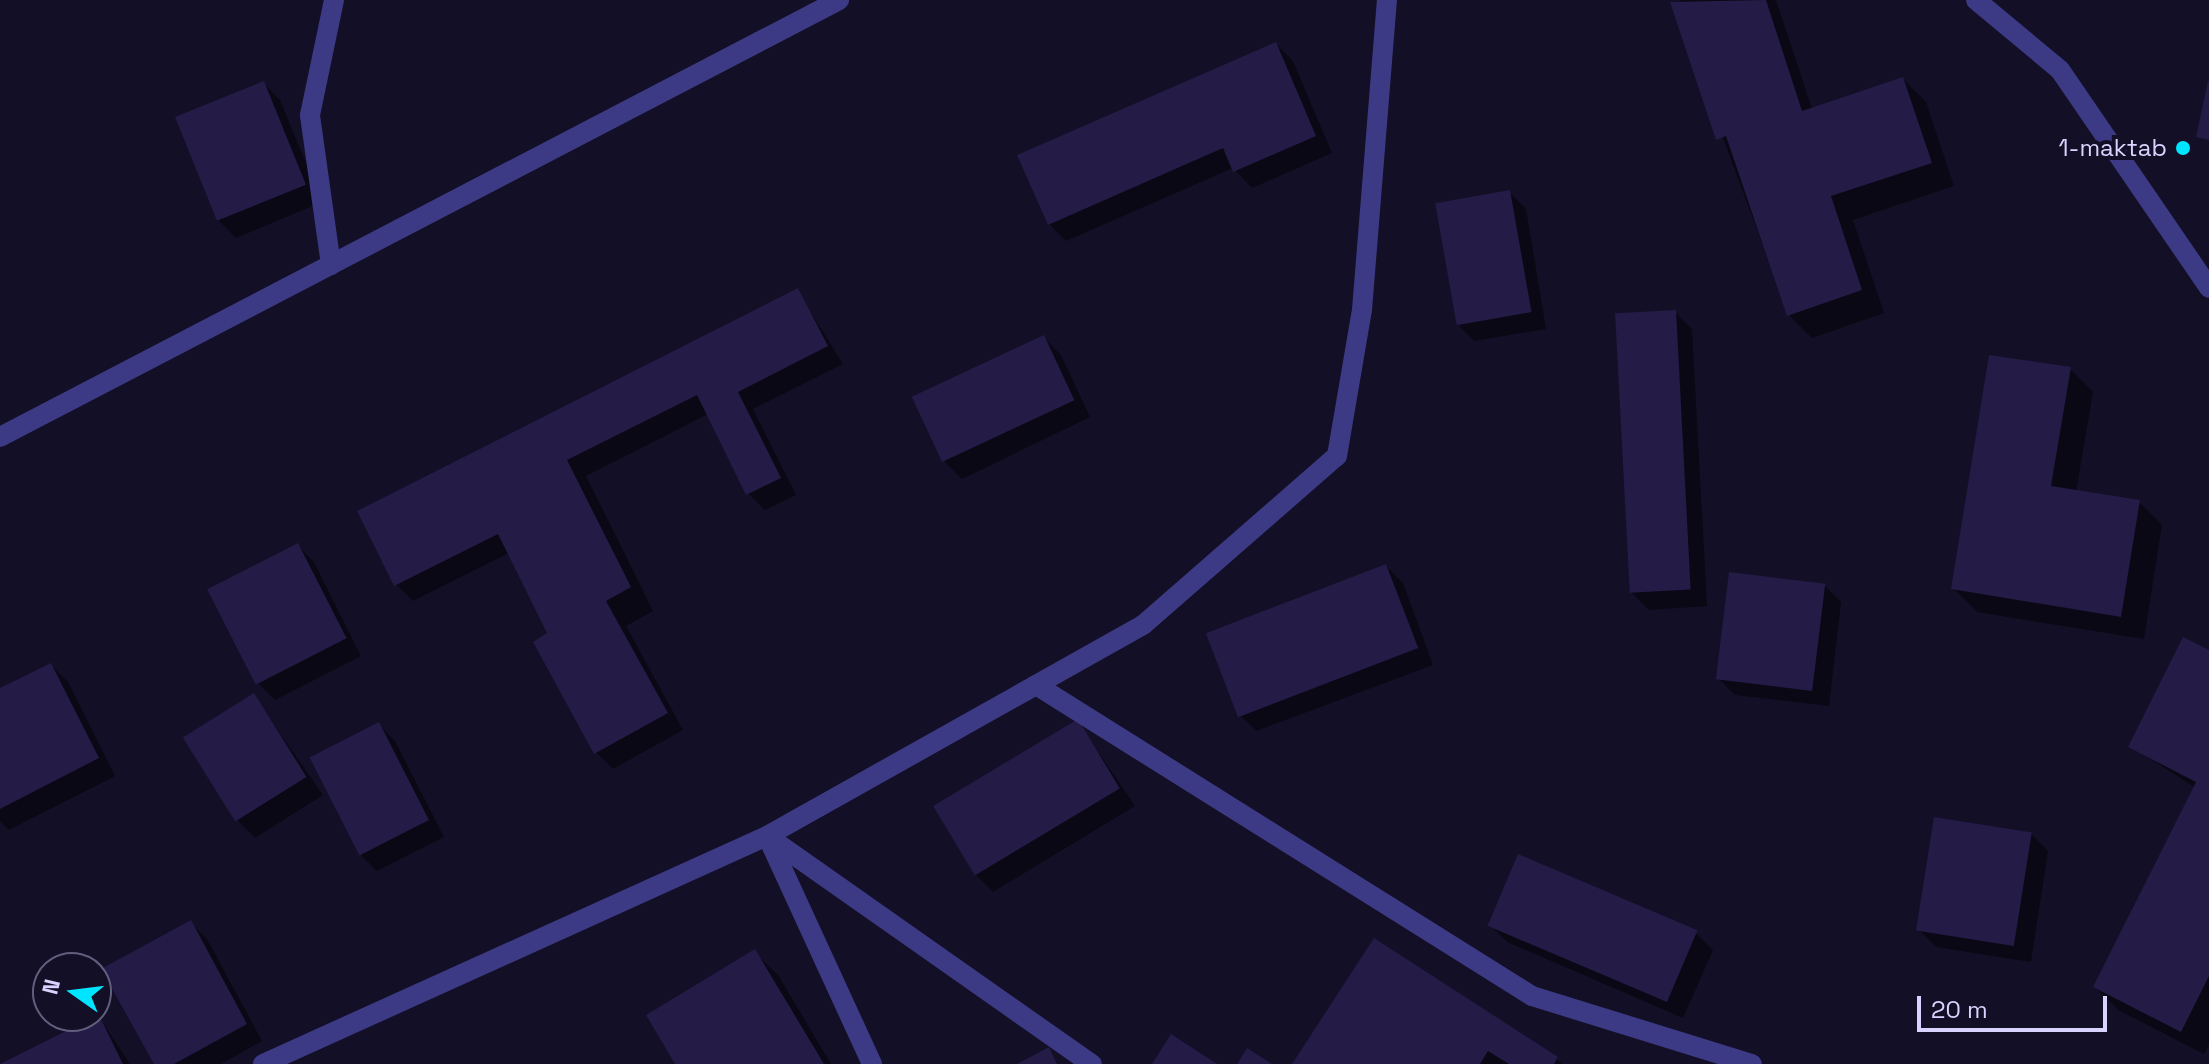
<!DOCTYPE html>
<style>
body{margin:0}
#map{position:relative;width:2209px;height:1064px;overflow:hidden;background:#130f26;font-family:"Space Grotesk",sans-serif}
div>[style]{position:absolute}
.shadow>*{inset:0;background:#0007}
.building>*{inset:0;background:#241b47;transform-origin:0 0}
.minor>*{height:20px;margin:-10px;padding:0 10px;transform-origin:10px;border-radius:10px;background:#3d3a85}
.dots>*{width:22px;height:22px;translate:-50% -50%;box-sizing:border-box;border:4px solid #130f26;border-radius:50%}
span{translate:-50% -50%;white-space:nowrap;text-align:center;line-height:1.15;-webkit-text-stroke:8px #130f26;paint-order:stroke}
.poi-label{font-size:24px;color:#d9d4ff}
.right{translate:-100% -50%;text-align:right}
.north{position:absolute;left:32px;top:952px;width:80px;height:80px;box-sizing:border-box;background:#130f26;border:2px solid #625e7d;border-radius:50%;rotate:284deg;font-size:22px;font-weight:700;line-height:32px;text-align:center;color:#d9d4ff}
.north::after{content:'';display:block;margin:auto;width:28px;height:36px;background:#00e5ff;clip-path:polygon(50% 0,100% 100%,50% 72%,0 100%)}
.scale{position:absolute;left:1917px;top:996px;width:190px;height:36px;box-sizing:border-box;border:4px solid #d9d4ff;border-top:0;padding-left:10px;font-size:24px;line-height:28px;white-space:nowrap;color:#d9d4ff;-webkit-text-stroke:6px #130f26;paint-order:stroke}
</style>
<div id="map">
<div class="shadow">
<div style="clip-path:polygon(1683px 0,1776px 0,1812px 109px,1903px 79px,1926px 102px,1954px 186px,1853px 220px,1884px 313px,1812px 338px,1789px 315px,1673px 4px)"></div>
<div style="clip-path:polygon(1276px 44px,1293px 61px,1332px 153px,1252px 188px,1233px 168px,1066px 241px,1049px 224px)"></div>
<div style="clip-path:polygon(263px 83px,280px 100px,322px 202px,236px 238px,219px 221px)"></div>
<div style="clip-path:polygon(1509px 192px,1526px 209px,1546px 329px,1474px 341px,1457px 324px)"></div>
<div style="clip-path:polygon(797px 290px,843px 364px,753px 409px,796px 495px,765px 510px,748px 493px,708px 414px,586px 476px,653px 611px,626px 626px,683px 730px,613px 769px,596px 752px,551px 634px,509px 553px,413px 601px,396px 584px)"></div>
<div style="clip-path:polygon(1675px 312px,1692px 329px,1707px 606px,1649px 610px,1632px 593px)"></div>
<div style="clip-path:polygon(1044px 338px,1061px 355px,1090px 417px,962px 479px,945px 462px,915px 400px)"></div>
<div style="clip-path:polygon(2070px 369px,2093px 392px,2076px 492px,2139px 502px,2162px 525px,2144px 639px,1977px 612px,1953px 588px)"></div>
<div style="clip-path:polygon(297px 545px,314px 562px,361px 656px,275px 700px,258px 683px)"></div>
<div style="clip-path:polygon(1386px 566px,1403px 583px,1433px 665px,1256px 731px,1239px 714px)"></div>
<div style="clip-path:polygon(1824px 585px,1841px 602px,1829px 706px,1735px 695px,1718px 678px)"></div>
<div style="clip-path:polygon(2209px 652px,2209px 1045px,2204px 1054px,2118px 1010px,2095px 987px,2196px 788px,2130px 746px)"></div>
<div style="clip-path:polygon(51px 665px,68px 682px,115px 776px,9px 830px,0 821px,0 691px)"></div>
<div style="clip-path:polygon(254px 696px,323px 795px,255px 838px,238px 821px)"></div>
<div style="clip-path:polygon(1078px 722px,1135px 806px,993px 892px,976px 875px)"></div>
<div style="clip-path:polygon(378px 724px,395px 741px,444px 837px,377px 871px,360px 854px)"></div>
<div style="clip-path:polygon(2031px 834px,2048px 851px,2031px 962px,1936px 947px,1919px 930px)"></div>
<div style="clip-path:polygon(190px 922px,207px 939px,262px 1041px,221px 1064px,156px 1064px)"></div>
<div style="clip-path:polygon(1490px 925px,1696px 933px,1713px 950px,1683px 1018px,1507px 942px)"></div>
<div style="clip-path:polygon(1374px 940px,1557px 1059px,1562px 1064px,1295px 1064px)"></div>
<div style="clip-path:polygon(754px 952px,778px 975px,831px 1064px,677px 1064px)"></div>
<div style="clip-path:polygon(97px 1014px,130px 1064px,0 1064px,96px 1016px)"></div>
</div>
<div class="building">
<div style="clip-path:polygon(1766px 0,1802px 111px,1903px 77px,1932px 163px,1831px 196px,1862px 290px,1787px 316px,1726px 136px,1716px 140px,1670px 2px)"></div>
<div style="clip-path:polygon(1276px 42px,1316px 136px,1233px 172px,1223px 148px,1048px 225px,1017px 155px)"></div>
<div style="left:264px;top:81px;width:112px;height:96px;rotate:68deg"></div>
<div style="clip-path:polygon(2208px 81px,2209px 81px,2209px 140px,2196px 137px)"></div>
<div style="left:1510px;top:190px;width:124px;height:76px;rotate:80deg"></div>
<div style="clip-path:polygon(798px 288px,828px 346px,738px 392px,781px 478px,746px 495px,697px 395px,567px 460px,631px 587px,606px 601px,668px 713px,594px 754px,533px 642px,547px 633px,498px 534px,394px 586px,357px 511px)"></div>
<div style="left:1676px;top:310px;width:280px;height:61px;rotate:87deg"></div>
<div style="left:1044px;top:335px;width:72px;height:146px;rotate:65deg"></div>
<div style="clip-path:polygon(1989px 355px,2071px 367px,2051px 486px,2140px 500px,2121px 617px,1951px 589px)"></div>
<div style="left:298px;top:543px;width:107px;height:102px;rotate:63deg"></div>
<div style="left:1386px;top:564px;width:90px;height:193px;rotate:69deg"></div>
<div style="left:1729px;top:572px;width:97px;height:108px;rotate:7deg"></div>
<div style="clip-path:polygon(2183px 637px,2209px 650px,2209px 976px,2181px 1032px,2093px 987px,2196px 782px,2128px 747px)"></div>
<div style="clip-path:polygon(51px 663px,99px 758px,0 809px,0 688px)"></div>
<div style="left:254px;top:693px;width:99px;height:84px;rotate:58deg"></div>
<div style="left:1078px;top:719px;width:81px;height:169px;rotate:59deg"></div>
<div style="left:379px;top:722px;width:110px;height:78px;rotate:63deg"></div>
<div style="left:1934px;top:817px;width:99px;height:115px;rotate:9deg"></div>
<div style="left:1518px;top:854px;width:195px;height:78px;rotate:23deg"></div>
<div style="clip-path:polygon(191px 920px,247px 1024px,174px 1064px,154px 1064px,101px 969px)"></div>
<div style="clip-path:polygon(1374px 938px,1558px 1057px,1554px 1064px,1509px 1064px,1488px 1051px,1480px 1064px,1292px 1064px)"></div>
<div style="clip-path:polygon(755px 949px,824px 1064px,675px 1064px,646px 1015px)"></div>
<div style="clip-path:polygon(96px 1009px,123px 1064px,0 1064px,96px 1016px)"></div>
<div style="clip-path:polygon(1171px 1034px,1217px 1064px,1152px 1064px)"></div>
<div style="clip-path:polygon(1049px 1047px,1057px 1064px,1017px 1064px)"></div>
<div style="clip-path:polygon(1247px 1048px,1272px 1064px,1237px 1064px)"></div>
</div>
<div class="minor">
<div style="left:1976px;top:0;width:109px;rotate:39.8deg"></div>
<div style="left:2060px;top:70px;width:264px;rotate:55.6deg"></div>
<div style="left:331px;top:265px;width:151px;rotate:-98deg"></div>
<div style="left:310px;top:115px;width:117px;rotate:-78.2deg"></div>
<div style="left:0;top:437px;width:946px;rotate:-27.51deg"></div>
<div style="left:1036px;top:685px;width:585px;rotate:32.09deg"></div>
<div style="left:1532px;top:996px;width:230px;rotate:17.2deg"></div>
<div style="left:263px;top:1064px;width:553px;rotate:-24.34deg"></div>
<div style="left:767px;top:836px;width:431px;rotate:-29.3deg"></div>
<div style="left:1143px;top:625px;width:257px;rotate:-41.1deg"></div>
<div style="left:1337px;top:456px;width:148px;rotate:-80.3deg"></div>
<div style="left:1362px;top:310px;width:311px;rotate:-85.4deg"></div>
<div style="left:872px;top:1064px;width:251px;rotate:-114.7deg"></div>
<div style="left:767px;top:836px;width:397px;rotate:35.1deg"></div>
</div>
<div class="dots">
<div style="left:2183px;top:148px;background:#00e5ff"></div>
</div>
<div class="poi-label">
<span class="right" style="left:2167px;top:148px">1-maktab</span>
</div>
<div class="north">N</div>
<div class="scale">20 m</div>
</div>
